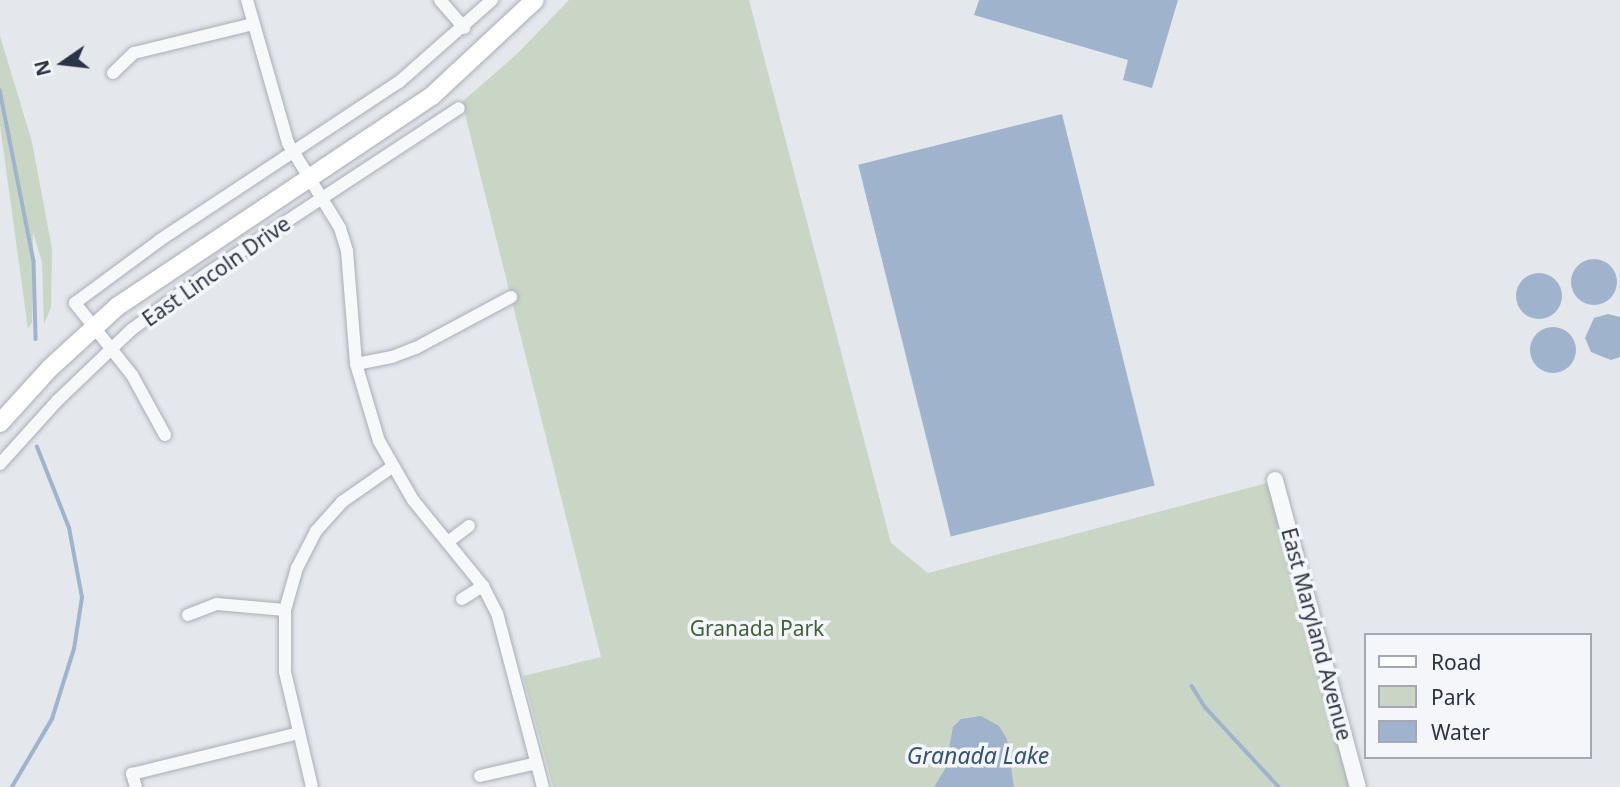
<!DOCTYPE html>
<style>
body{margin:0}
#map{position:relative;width:1620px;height:787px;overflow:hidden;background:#e4e7ec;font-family:"Noto Sans",sans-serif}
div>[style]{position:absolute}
.green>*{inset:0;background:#c9d6c5}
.water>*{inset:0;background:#9fb4cc;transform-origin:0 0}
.round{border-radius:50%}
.stream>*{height:3.5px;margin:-1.75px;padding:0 1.75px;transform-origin:1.75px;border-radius:1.75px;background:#9fb4cc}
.roads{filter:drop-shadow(0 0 2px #a9aeb7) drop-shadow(0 0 2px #a9aeb7)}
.minor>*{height:12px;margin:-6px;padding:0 6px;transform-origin:6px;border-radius:6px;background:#f7f8fa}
.tertiary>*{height:16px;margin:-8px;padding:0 8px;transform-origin:8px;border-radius:8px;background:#f7f8fa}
.secondary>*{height:18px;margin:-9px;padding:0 9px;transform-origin:9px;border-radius:9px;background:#fff}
span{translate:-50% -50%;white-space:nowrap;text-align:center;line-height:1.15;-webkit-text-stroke:7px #f4f6f9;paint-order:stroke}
.street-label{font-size:21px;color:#2b3445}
.park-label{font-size:21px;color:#3f6138}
.water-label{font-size:23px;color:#34527a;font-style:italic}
.legend{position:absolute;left:1364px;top:633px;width:228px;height:126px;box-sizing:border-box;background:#f4f6f9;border:2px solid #a4a8b1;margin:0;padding:9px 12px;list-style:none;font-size:21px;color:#2b3445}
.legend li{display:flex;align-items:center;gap:14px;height:35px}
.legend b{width:35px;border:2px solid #a4a8b1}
.north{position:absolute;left:28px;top:28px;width:70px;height:70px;-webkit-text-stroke:5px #f4f6f9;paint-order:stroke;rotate:256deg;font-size:19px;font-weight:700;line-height:28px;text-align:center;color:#2b3445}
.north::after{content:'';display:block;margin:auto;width:24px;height:32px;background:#2b3445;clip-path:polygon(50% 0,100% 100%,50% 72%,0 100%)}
</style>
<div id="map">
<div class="green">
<div style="clip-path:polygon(569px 0,749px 0,891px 543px,928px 573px,1267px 483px,1349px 787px,553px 787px,523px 676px,601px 657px,462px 102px,518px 53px)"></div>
<div style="clip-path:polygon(0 36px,32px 142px,52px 249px,51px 307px,44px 324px,42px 262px,33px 232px,32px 322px,28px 329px,0 125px)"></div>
</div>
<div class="water">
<div style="clip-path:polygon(979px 0,1178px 0,1152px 88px,1123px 80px,1128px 60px,974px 15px)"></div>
<div style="left:1062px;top:114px;width:383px;height:210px;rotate:76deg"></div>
<div class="round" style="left:1571px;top:259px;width:46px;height:46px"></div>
<div class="round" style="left:1516px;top:273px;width:46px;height:46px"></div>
<div style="clip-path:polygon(1608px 314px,1620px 317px,1620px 357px,1611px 360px,1591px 352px,1585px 338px,1594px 318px)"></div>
<div class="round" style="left:1530px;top:327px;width:46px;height:46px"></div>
<div style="clip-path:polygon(981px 716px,999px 726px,1007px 739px,1014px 787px,934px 787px,945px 769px,953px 727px,961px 719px)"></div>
</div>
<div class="stream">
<div style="left:0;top:90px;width:174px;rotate:78.8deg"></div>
<div style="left:34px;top:261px;width:78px;rotate:88.5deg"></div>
<div style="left:1192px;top:686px;width:25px;rotate:58deg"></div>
<div style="left:1205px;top:707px;width:109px;rotate:47.2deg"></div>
<div style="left:12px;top:787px;width:79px;rotate:-59.5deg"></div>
<div style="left:52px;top:719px;width:73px;rotate:-72.6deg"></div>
<div style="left:74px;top:649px;width:52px;rotate:-81.1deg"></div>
<div style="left:82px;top:598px;width:71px;rotate:-100.5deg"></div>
<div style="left:69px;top:528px;width:87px;rotate:-111.6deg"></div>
</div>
<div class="roads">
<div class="minor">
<div style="left:247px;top:0;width:149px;rotate:74deg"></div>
<div style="left:288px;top:143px;width:100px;rotate:58.5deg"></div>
<div style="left:340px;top:228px;width:24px;rotate:73deg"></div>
<div style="left:347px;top:251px;width:113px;rotate:85.4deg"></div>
<div style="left:356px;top:364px;width:80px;rotate:73.4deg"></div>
<div style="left:379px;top:441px;width:68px;rotate:60deg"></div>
<div style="left:413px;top:500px;width:111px;rotate:50.9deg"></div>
<div style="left:483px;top:586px;width:30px;rotate:63deg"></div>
<div style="left:497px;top:613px;width:180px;rotate:75.2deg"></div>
<div style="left:440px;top:0;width:37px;rotate:49deg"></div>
<div style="left:113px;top:73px;width:29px;rotate:-44deg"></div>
<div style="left:134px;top:53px;width:122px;rotate:-13.7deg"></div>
<div style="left:356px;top:364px;width:37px;rotate:-11deg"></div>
<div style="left:392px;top:357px;width:26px;rotate:-21deg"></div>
<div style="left:416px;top:348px;width:108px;rotate:-28.2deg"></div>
<div style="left:165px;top:435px;width:68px;rotate:-118.8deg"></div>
<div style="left:132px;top:375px;width:92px;rotate:-128.4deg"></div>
<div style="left:75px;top:303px;width:106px;rotate:-36.5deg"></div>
<div style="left:160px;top:240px;width:287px;rotate:-33.5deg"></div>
<div style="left:399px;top:82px;width:124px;rotate:-41.4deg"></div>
<div style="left:0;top:464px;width:85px;rotate:-47.9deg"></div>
<div style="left:57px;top:401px;width:103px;rotate:-43.8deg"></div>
<div style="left:131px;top:330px;width:96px;rotate:-36.5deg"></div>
<div style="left:208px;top:273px;width:300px;rotate:-33.3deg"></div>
<div style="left:449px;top:541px;width:25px;rotate:-37deg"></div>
<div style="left:462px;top:599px;width:25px;rotate:-32deg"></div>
<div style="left:188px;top:615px;width:31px;rotate:-21deg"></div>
<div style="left:217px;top:604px;width:68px;rotate:5deg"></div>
<div style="left:480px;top:776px;width:58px;rotate:-12.8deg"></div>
<div style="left:136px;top:787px;width:14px;rotate:-107deg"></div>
<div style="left:132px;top:774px;width:172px;rotate:-13.8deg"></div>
<div style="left:312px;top:787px;width:118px;rotate:-103.2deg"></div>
<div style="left:285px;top:672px;width:62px;rotate:-90deg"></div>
<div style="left:285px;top:610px;width:44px;rotate:-74.1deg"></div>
<div style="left:297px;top:568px;width:42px;rotate:-62.8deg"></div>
<div style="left:316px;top:531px;width:39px;rotate:-48deg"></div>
<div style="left:342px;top:502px;width:61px;rotate:-35deg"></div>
</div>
<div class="tertiary">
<div style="left:1275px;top:480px;width:318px;rotate:74.9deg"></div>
</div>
<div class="secondary">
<div style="left:0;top:423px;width:74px;rotate:-47.7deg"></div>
<div style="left:50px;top:368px;width:92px;rotate:-42.4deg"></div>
<div style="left:118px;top:306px;width:379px;rotate:-33.8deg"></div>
<div style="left:433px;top:95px;width:139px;rotate:-43deg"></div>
</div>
</div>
<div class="street-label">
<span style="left:216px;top:271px;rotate:-35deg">East Lincoln Drive</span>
<span style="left:1317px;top:634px;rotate:75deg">East Maryland Avenue</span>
</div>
<div class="park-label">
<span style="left:757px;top:628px">Granada Park</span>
</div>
<div class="water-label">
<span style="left:978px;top:755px">Granada Lake</span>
</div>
<ul class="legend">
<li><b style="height:9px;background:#fff"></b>Road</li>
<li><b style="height:19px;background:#c9d6c5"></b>Park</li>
<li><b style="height:19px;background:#9fb4cc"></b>Water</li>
</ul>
<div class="north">N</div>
</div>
